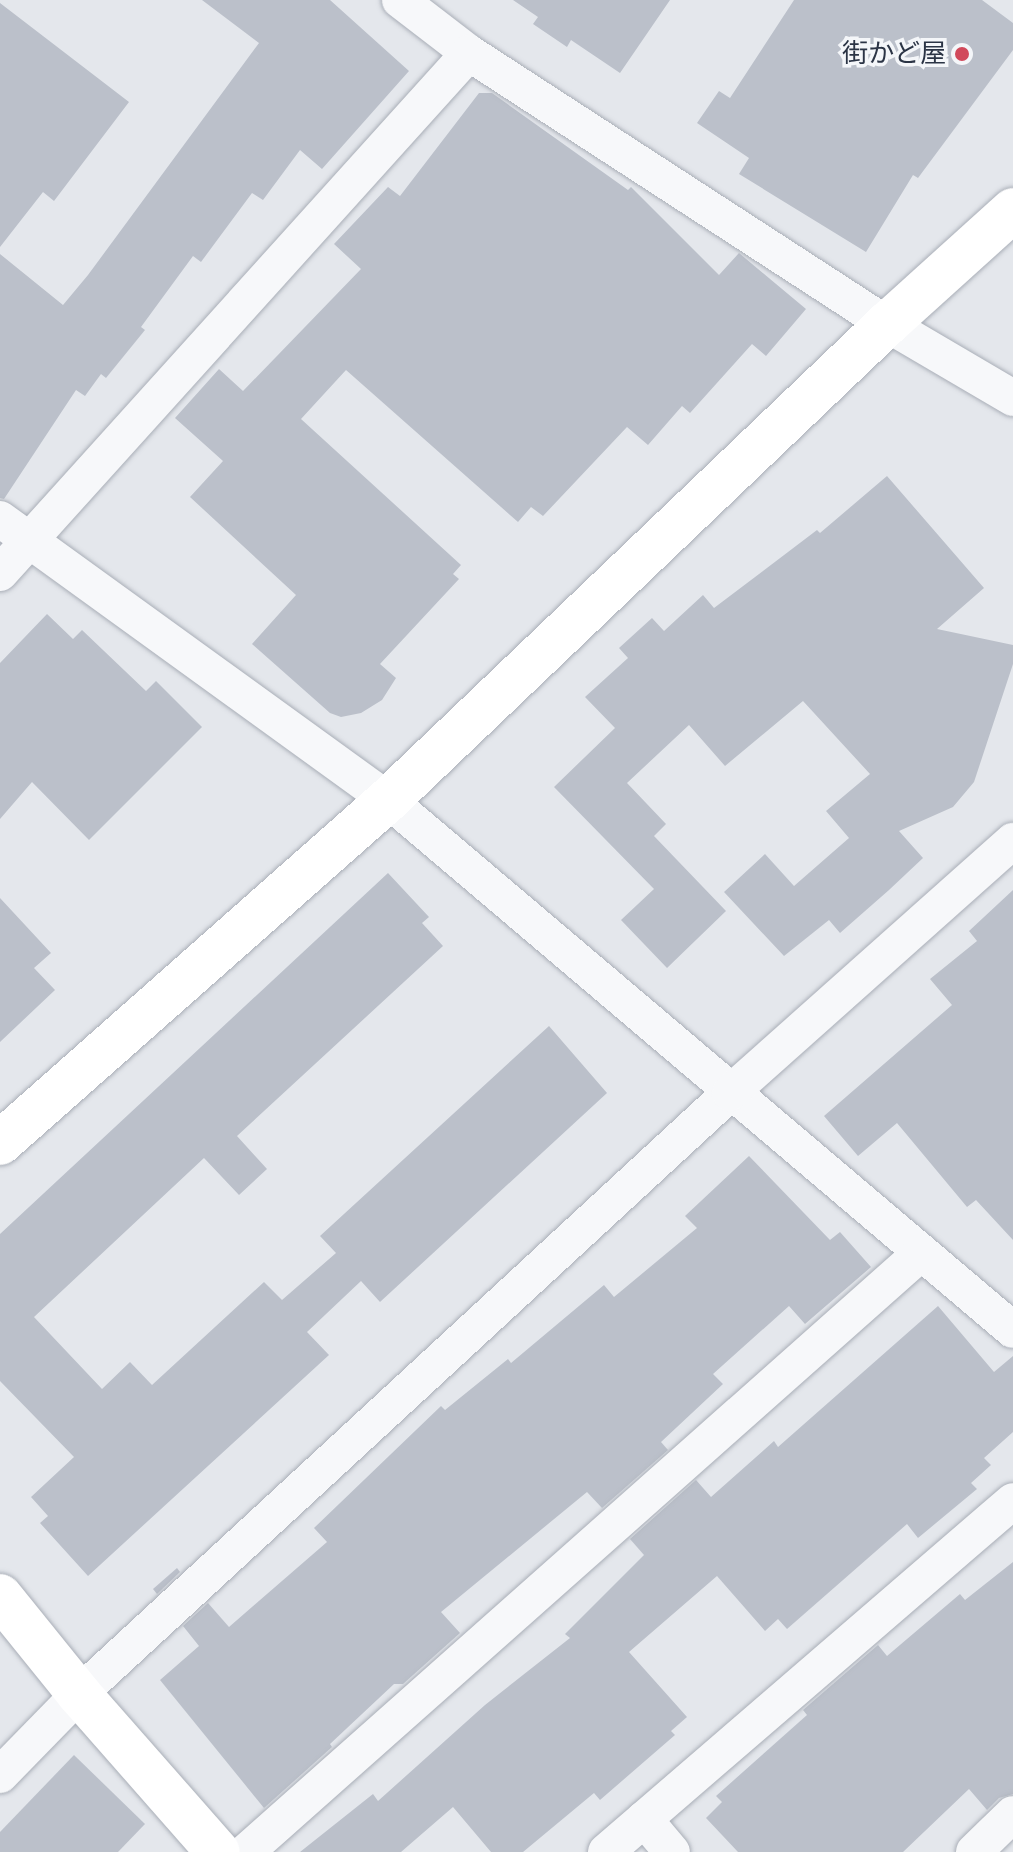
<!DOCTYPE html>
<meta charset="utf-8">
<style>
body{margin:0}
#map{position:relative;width:1013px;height:1852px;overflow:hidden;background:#e4e7ec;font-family:Helvetica,"Noto Sans JP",sans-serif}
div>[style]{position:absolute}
.building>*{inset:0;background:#bbc0ca}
.roads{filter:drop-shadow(0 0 2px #a9aeb7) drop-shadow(0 0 2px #a9aeb7)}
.street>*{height:36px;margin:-18px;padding:0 18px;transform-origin:18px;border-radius:18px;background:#f7f8fa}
.secondary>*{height:44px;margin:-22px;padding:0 22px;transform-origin:22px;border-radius:22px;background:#fff}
.dots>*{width:22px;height:22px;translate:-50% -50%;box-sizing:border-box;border:4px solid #f4f6f9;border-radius:50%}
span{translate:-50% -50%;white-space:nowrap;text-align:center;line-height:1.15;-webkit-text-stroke:7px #f4f6f9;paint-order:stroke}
.poi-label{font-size:26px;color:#2b3445}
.right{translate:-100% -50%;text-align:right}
</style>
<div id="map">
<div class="building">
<div style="clip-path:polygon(202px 0,330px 0,409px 71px,322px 169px,300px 150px,263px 200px,252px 193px,201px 262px,193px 256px,141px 327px,145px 330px,106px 378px,101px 374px,85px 396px,76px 390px,4px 499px,0 498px,0 254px,63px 305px,88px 275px,259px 43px)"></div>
<div style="clip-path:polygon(513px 0,670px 0,620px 73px,571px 40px,567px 47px,533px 24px,538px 17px)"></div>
<div style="clip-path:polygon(794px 0,982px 0,1013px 23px,1013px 50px,918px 178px,913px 175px,866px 252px,739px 174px,749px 158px,697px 123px,719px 91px,730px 98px)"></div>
<div style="clip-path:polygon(0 3px,129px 102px,54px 201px,43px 192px,0 247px)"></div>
<div style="clip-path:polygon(479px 93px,492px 93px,628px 190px,631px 187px,719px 275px,739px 253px,806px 309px,766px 356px,752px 344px,690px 413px,682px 406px,648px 445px,627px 427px,543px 516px,531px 507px,518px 522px,346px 370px,301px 419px,461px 565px,453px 574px,459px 579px,380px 664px,396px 678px,382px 700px,361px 713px,341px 717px,330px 713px,252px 644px,296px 595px,190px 497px,223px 461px,175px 418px,219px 369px,243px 391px,361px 269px,334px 244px,388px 187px,400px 196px)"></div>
<div style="clip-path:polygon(887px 476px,984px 588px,937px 629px,1013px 645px,1013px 664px,974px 782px,953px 807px,899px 831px,923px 858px,889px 890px,840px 933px,829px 920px,784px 956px,724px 892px,765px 854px,794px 886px,849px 838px,826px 811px,870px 774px,803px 701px,725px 766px,689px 725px,627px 783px,666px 824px,654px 836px,726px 911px,667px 968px,621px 920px,654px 889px,554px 787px,615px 728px,585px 697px,628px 658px,619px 648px,652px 618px,664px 631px,703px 595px,714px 608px,817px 530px,820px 533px)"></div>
<div style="clip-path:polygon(47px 614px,73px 639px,82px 630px,146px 691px,156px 681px,202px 727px,89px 840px,32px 782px,0 819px,0 663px)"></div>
<div style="clip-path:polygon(388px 873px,429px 917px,422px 923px,443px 946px,237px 1136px,267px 1169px,239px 1195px,204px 1158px,34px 1317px,102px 1389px,130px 1362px,152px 1385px,264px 1282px,282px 1300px,336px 1253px,320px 1236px,549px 1026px,607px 1093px,380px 1302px,361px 1281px,307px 1332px,329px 1355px,88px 1576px,40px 1523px,48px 1516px,31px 1497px,74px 1457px,0 1381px,0 1234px)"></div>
<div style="clip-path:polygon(1013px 890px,1013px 1240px,976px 1200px,967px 1207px,897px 1123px,858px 1156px,824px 1116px,952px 1005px,930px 979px,977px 941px,969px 931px)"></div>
<div style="clip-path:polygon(0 898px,51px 953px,34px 968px,55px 990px,0 1042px)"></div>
<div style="clip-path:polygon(749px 1156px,830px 1240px,840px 1232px,871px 1267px,805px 1324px,789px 1306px,713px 1374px,723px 1384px,661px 1442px,668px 1450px,602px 1508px,587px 1492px,441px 1612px,460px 1633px,403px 1684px,394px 1684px,330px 1744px,332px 1747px,264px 1808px,160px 1680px,199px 1646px,183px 1626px,208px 1603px,229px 1627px,327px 1542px,314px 1528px,441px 1406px,445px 1410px,508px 1359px,511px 1363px,604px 1285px,614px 1297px,697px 1228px,685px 1216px)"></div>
<div style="clip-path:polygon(938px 1306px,994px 1372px,1013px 1356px,1013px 1432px,984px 1458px,991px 1465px,971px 1483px,977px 1489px,918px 1538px,907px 1524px,787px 1629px,778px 1619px,765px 1631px,717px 1576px,629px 1652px,687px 1717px,671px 1731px,675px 1735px,600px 1800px,594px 1793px,523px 1852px,491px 1852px,453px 1807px,401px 1852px,300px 1852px,373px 1794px,378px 1801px,485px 1705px,570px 1638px,565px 1634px,644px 1555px,630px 1539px,696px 1480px,711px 1497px,774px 1441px,778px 1447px)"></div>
<div style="clip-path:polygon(1013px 1562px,1013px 1794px,999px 1798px,987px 1810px,969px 1789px,903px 1852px,738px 1852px,706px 1818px,722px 1802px,716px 1796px,807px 1715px,803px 1710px,878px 1645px,887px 1656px,960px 1594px,965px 1600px)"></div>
<div style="clip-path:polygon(177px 1568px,180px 1572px,157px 1594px,153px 1589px)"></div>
<div style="clip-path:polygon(74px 1755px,145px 1824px,118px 1852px,0 1852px,0 1832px)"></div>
</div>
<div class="roads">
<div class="street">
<div style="left:400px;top:0;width:87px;rotate:37.5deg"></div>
<div style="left:469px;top:53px;width:498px;rotate:33deg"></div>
<div style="left:887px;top:324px;width:146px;rotate:30.4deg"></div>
<div style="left:0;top:519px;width:479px;rotate:35.9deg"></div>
<div style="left:388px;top:800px;width:819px;rotate:40.3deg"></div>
<div style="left:0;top:573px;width:700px;rotate:-47.95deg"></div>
<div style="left:0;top:1775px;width:113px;rotate:-45.7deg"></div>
<div style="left:79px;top:1694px;width:886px;rotate:-42.71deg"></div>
<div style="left:730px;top:1093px;width:379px;rotate:-41.7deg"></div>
<div style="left:644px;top:1819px;width:43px;rotate:49.7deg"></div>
<div style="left:246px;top:1852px;width:902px;rotate:-41.59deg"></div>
<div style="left:606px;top:1852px;width:537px;rotate:-40.77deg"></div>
<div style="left:974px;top:1852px;width:54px;rotate:-44.3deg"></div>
</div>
<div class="secondary">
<div style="left:0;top:1143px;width:518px;rotate:-41.48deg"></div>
<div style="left:388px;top:800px;width:690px;rotate:-43.65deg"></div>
<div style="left:887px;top:324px;width:170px;rotate:-42.1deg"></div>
<div style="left:0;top:1596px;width:126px;rotate:51.1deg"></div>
<div style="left:79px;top:1694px;width:210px;rotate:48.7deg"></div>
</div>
</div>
<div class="dots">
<div style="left:962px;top:54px;background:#d1495b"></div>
</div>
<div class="poi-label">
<span class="right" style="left:946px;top:54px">街かど屋</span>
</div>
</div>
